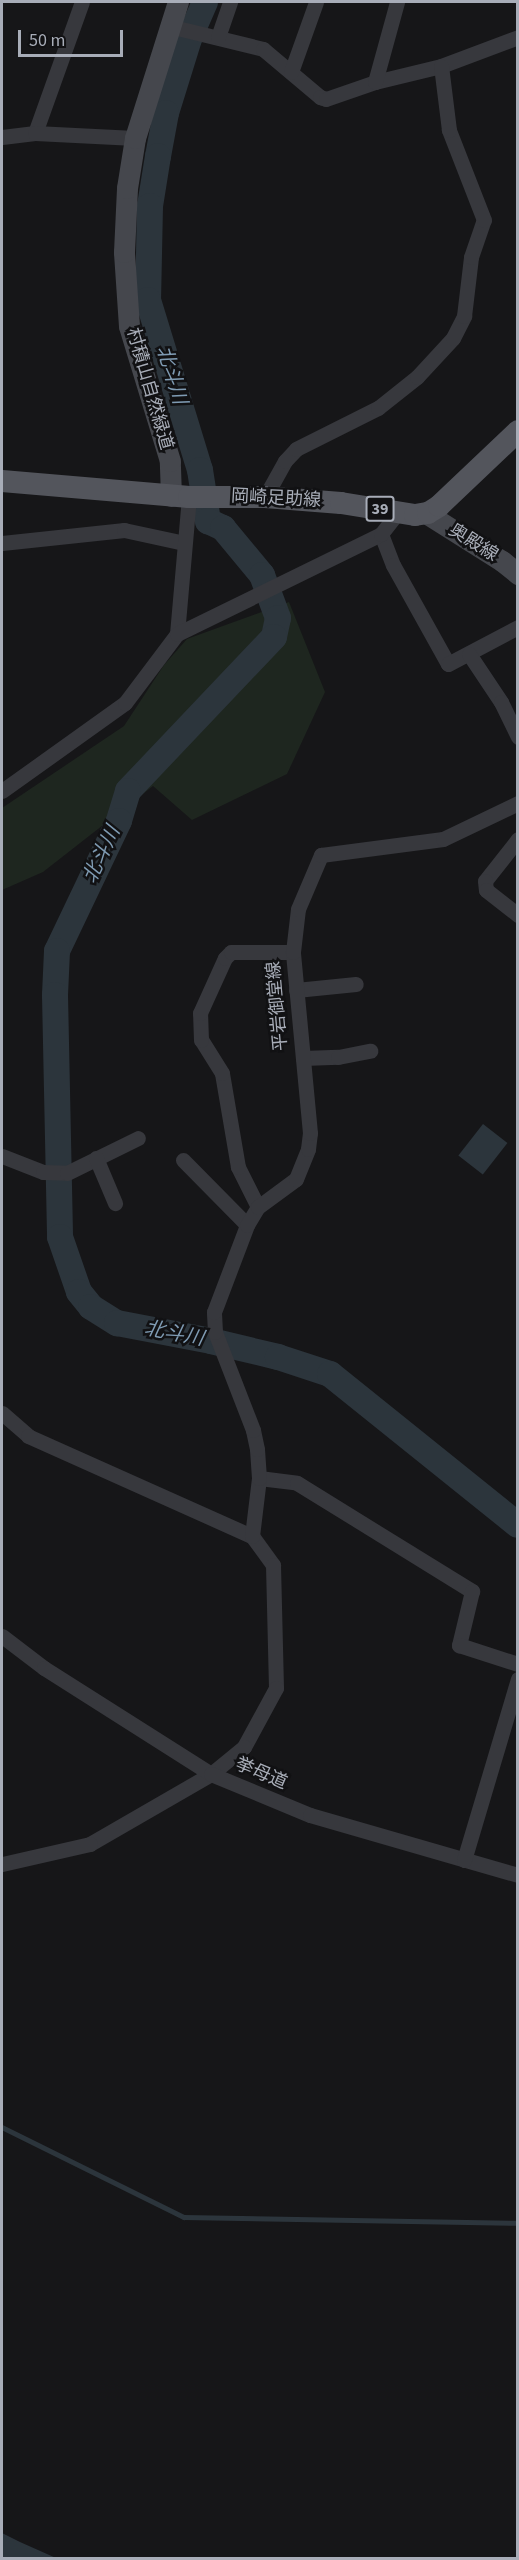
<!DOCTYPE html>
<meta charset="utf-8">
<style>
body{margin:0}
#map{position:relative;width:519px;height:2560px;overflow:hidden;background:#161618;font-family:"Source Sans 3","Noto Sans JP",sans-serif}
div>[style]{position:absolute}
.green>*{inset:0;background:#1e261f}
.water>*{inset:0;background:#2c353c;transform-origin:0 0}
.stream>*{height:4.5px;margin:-2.25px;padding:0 2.25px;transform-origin:2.25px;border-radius:2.25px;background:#2c353c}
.river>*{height:26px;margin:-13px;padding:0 13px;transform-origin:13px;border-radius:13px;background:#2c353c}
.street>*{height:15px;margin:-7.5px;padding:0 7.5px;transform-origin:7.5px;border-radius:7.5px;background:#37383d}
.secondary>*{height:21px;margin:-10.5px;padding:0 10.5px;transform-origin:10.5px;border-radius:10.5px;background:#45474d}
.primary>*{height:22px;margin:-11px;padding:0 11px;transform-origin:11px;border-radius:11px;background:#53555c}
span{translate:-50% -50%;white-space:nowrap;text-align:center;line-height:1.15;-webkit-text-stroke:5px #111113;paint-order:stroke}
.shield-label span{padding:2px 4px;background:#111113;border:2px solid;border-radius:4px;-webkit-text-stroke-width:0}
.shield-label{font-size:16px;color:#a8adb8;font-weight:700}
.street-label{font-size:18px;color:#a8adb8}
.water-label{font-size:20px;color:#7f9bb3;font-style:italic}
.frame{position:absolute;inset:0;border:3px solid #a8adb8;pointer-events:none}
.scale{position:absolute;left:18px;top:30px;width:105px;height:27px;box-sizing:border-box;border:3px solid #a8adb8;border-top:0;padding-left:8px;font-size:18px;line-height:21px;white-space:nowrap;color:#a8adb8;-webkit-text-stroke:4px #111113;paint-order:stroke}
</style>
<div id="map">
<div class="green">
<div style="clip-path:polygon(289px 602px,325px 692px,287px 774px,192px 820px,153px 786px,43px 872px,2px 890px,2px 808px,124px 726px,164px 665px,187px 639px)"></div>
</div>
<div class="water">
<div style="left:483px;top:1124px;width:31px;height:40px;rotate:38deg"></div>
<div style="clip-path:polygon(2px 2533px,20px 2542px,56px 2558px,2px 2558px)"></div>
</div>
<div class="stream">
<div style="left:2px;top:2127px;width:203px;rotate:26.3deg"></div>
<div style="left:184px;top:2217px;width:334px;rotate:1deg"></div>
</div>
<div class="river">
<div style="left:205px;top:2px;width:40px;rotate:113.4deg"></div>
<div style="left:189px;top:39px;width:77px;rotate:107.3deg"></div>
<div style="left:166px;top:113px;width:44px;rotate:100.5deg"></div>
<div style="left:158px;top:156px;width:51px;rotate:99.1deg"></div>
<div style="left:150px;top:206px;width:94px;rotate:91.2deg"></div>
<div style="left:148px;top:300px;width:178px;rotate:73deg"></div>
<div style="left:200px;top:470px;width:52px;rotate:81.1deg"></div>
<div style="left:208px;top:521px;width:17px;rotate:25deg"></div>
<div style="left:223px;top:528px;width:61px;rotate:50.3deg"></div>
<div style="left:262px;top:575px;width:46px;rotate:69.6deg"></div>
<div style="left:278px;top:618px;width:19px;rotate:102deg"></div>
<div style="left:274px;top:637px;width:212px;rotate:133.5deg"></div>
<div style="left:128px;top:791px;width:31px;rotate:107deg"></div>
<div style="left:119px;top:821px;width:144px;rotate:115.5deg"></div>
<div style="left:57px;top:951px;width:44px;rotate:92.6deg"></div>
<div style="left:55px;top:995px;width:242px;rotate:88.8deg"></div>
<div style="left:60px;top:1237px;width:58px;rotate:70.9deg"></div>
<div style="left:79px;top:1292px;width:19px;rotate:51deg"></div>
<div style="left:91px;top:1307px;width:31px;rotate:32deg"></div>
<div style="left:117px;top:1323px;width:96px;rotate:10.8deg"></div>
<div style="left:211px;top:1341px;width:69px;rotate:13.4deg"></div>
<div style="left:278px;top:1357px;width:55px;rotate:18.1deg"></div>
<div style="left:330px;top:1374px;width:241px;rotate:38.8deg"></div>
</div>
<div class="street">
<div style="left:169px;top:26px;width:97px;rotate:13.7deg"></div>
<div style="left:263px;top:49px;width:75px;rotate:40.1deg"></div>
<div style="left:320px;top:97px;width:6px;rotate:18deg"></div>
<div style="left:326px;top:99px;width:52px;rotate:-19.1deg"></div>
<div style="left:375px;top:82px;width:68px;rotate:-13.6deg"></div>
<div style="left:441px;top:66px;width:82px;rotate:-20.6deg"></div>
<div style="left:218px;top:37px;width:37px;rotate:-71deg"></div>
<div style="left:291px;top:72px;width:74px;rotate:-70.3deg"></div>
<div style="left:375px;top:82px;width:83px;rotate:-74.6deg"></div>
<div style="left:35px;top:133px;width:139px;rotate:-70.3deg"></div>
<div style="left:2px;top:137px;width:33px;rotate:-7deg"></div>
<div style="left:35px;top:133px;width:100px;rotate:2.9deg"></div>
<div style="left:265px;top:497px;width:41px;rotate:-60.9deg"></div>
<div style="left:285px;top:461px;width:16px;rotate:-47deg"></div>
<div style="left:296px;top:449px;width:92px;rotate:-26.6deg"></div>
<div style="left:378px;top:408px;width:50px;rotate:-38.5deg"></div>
<div style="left:417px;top:377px;width:53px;rotate:-47.3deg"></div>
<div style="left:453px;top:338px;width:25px;rotate:-63deg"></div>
<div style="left:464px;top:316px;width:59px;rotate:-83.2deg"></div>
<div style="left:471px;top:257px;width:39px;rotate:-71deg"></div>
<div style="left:484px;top:220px;width:97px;rotate:-111.3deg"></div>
<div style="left:449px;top:130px;width:64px;rotate:-97.1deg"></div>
<div style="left:381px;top:534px;width:33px;rotate:69deg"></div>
<div style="left:393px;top:565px;width:113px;rotate:60.9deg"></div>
<div style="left:448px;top:664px;width:79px;rotate:-27.9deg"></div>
<div style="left:2px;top:543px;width:123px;rotate:-6.1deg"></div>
<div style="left:124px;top:530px;width:61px;rotate:12.2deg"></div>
<div style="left:177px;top:634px;width:138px;rotate:-85deg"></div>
<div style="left:469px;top:654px;width:58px;rotate:56.3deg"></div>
<div style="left:501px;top:702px;width:39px;rotate:64deg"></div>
<div style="left:2px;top:791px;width:151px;rotate:-35.6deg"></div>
<div style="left:125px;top:703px;width:86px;rotate:-53deg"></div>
<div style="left:177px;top:634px;width:227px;rotate:-26.1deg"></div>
<div style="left:381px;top:534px;width:28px;rotate:-52deg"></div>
<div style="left:518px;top:839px;width:53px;rotate:128.2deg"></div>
<div style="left:485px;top:881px;width:9px;rotate:84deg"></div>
<div style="left:486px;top:890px;width:41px;rotate:38deg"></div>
<div style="left:296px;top:990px;width:60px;rotate:-5.7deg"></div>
<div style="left:303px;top:1058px;width:35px;rotate:-2deg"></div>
<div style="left:338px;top:1057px;width:33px;rotate:-11deg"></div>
<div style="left:2px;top:1156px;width:44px;rotate:21.3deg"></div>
<div style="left:43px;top:1172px;width:24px;rotate:2deg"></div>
<div style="left:67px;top:1173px;width:79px;rotate:-26.2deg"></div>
<div style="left:96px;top:1158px;width:49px;rotate:67.1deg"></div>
<div style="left:183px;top:1160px;width:91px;rotate:45.4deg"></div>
<div style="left:258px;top:1207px;width:45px;rotate:-116.6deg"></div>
<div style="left:238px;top:1167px;width:95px;rotate:-99.7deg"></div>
<div style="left:222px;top:1073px;width:39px;rotate:-122deg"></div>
<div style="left:201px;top:1040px;width:27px;rotate:-92deg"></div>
<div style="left:200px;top:1013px;width:60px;rotate:-65.6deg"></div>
<div style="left:225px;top:958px;width:8px;rotate:-45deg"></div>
<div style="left:231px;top:952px;width:62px"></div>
<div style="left:2px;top:1413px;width:35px;rotate:41deg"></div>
<div style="left:28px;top:1436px;width:245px;rotate:24.1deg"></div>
<div style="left:252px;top:1536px;width:36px;rotate:54deg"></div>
<div style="left:273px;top:1565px;width:123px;rotate:88.6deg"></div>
<div style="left:276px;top:1688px;width:67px;rotate:118.5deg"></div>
<div style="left:244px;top:1747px;width:43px;rotate:140.7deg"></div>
<div style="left:211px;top:1774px;width:140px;rotate:150deg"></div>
<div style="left:90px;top:1844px;width:90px;rotate:167.2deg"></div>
<div style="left:259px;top:1478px;width:38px;rotate:7deg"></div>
<div style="left:297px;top:1483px;width:206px;rotate:31.7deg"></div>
<div style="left:472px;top:1591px;width:56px;rotate:103.5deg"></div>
<div style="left:459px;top:1645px;width:62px;rotate:17.9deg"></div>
<div style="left:252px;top:1536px;width:58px;rotate:-83.1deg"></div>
<div style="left:259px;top:1478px;width:29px;rotate:-94deg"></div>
<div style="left:257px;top:1449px;width:19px;rotate:-102deg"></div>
<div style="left:253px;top:1430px;width:105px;rotate:-111.2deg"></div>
<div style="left:215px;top:1332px;width:20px;rotate:-93deg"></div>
<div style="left:214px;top:1312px;width:93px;rotate:-69.2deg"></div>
<div style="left:247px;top:1225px;width:21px;rotate:-59deg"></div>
<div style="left:258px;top:1207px;width:47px;rotate:-36.4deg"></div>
<div style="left:296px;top:1179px;width:32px;rotate:-68deg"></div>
<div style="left:308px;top:1149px;width:16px;rotate:-83deg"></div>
<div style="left:310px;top:1133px;width:182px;rotate:-95.4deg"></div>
<div style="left:293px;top:952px;width:43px;rotate:-83.4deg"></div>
<div style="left:298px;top:909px;width:59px;rotate:-66.9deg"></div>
<div style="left:321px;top:855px;width:123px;rotate:-7.5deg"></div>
<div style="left:443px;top:839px;width:83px;rotate:-25.6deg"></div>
<div style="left:2px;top:1636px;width:53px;rotate:37.3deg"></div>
<div style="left:44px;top:1668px;width:198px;rotate:32.4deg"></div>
<div style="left:211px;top:1774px;width:107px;rotate:22.5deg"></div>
<div style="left:310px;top:1815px;width:216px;rotate:16.1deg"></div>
<div style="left:464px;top:1860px;width:189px;rotate:-73.4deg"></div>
</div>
<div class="secondary">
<div style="left:171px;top:496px;width:35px;rotate:-92deg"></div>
<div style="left:170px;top:461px;width:141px;rotate:-106.9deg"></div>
<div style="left:129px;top:326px;width:74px;rotate:-93.9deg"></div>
<div style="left:124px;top:252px;width:64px;rotate:-87.3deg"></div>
<div style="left:127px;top:188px;width:51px;rotate:-80.9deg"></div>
<div style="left:135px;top:138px;width:143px;rotate:-72.5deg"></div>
<div style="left:426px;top:513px;width:90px;rotate:32.3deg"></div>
<div style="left:502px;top:561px;width:21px;rotate:39deg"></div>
</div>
<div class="primary">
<div style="left:2px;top:481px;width:188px;rotate:4.9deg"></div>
<div style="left:189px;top:497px;width:76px"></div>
<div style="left:265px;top:497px;width:76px;rotate:4.5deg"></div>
<div style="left:341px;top:503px;width:75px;rotate:9.2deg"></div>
<div style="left:415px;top:515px;width:13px;rotate:-9deg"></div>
<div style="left:428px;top:513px;width:13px;rotate:-32deg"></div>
<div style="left:439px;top:506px;width:109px;rotate:-43.5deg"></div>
</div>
<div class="shield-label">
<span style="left:380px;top:509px">39</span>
</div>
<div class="street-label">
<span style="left:149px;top:389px;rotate:74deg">村積山自然緑道</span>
<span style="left:276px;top:499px;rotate:3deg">岡崎足助線</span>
<span style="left:473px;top:543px;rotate:32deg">奥殿線</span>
<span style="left:278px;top:1006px;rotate:-95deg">平岩御堂線</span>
<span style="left:261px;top:1774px;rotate:23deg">挙母道</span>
</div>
<div class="water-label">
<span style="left:171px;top:375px;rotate:73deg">北斗川</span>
<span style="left:102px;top:855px;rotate:-65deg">北斗川</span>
<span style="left:174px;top:1334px;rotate:11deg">北斗川</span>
</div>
<div class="frame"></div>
<div class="scale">50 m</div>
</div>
